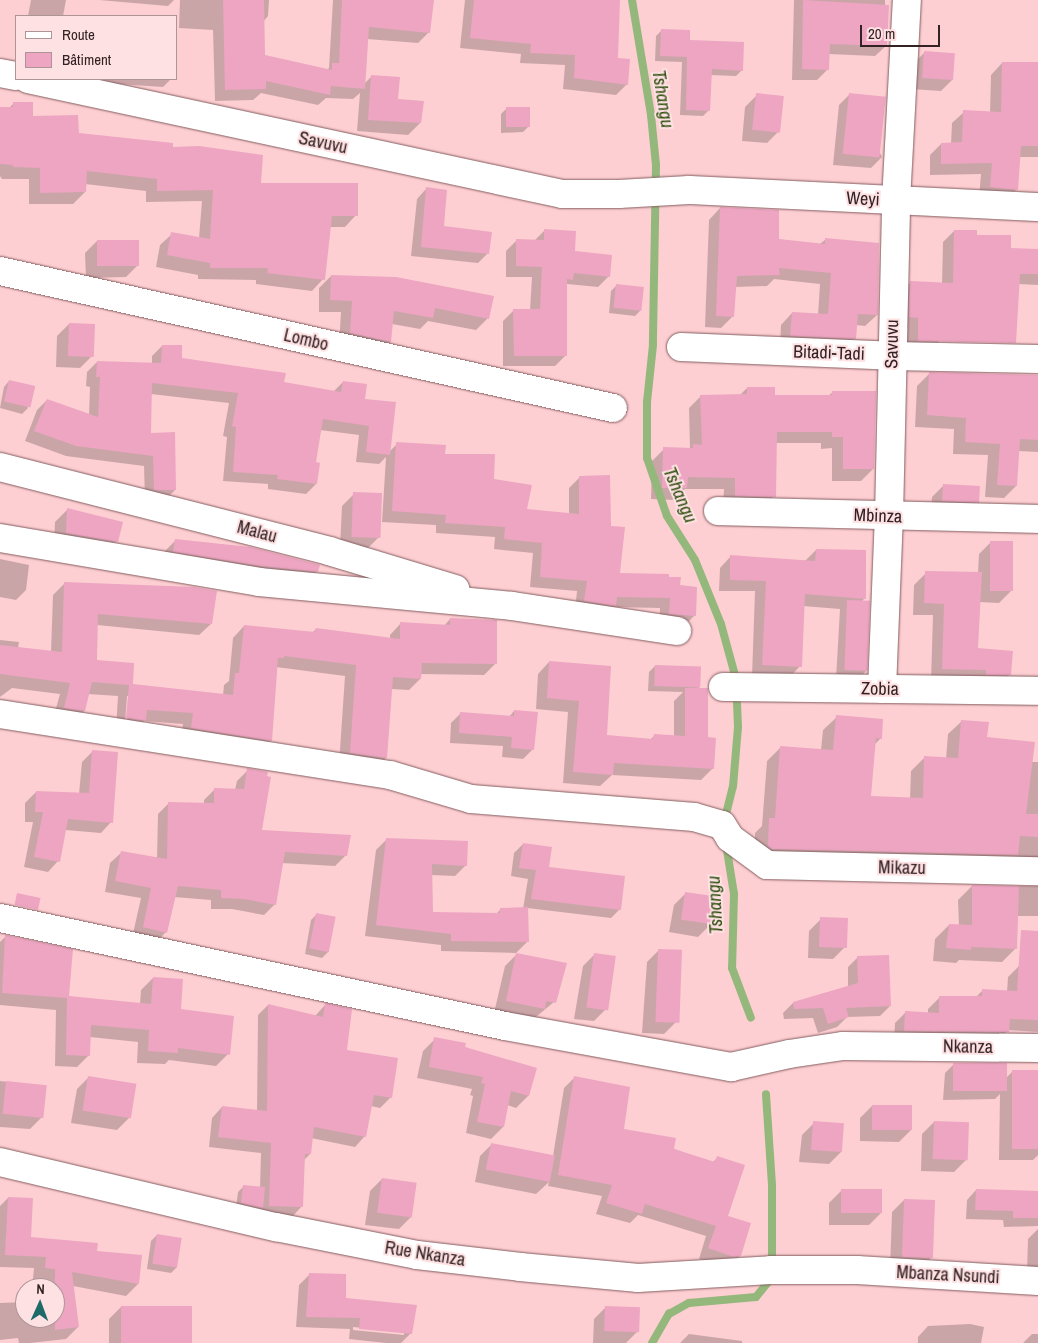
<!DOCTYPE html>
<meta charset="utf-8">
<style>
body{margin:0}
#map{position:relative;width:1038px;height:1343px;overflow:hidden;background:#fdcfd2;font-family:"Archivo Narrow",sans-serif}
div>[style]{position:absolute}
.shadow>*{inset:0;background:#0003}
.stream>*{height:8px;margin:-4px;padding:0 4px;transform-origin:4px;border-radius:4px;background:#94b87b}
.building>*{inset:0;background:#eda5c2;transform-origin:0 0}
.roads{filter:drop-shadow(0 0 1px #845d60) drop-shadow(0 0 1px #845d60)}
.minor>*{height:28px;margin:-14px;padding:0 14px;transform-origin:14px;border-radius:14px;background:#fff}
span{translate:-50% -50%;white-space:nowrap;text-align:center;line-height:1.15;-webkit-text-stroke:4px #fee1e3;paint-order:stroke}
.street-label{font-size:18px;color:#332223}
.water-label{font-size:19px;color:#2e4f0e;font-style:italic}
.legend{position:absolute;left:15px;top:15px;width:162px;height:65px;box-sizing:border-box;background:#fee1e3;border:1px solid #ad9596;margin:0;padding:6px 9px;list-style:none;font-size:15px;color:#332223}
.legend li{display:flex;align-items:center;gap:10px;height:25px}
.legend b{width:25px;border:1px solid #ad9596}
.north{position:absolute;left:15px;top:1278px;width:50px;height:50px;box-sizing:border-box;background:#fee1e3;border:1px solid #ad9596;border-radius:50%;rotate:2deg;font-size:14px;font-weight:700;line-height:20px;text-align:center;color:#332223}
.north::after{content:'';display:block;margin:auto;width:18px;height:22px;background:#1d6a68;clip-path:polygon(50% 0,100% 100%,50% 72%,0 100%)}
.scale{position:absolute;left:860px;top:25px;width:80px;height:22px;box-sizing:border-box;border:2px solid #332223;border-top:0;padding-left:6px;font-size:15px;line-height:18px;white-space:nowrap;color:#332223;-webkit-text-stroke:4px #fee1e3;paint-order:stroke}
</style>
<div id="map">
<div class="shadow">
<div style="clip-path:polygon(31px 0,66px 0,63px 16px,28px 16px)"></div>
<div style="clip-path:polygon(99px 0,174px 0,168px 6px)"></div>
<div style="clip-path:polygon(180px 0,269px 0,268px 16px,263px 22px,264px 56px,327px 70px,329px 68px,333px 0,432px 0,429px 32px,418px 43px,367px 39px,364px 84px,372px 76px,420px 123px,408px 135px,357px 131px,360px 93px,353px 99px,326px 98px,318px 105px,261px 93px,253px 100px,215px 101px,213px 30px,179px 28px)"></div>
<div style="clip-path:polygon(465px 0,619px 0,617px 59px,627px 84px,616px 95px,563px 89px,565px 65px,520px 63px,521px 54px,460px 48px)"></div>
<div style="clip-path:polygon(794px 0,885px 0,886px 46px,875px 56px,828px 54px,828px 69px,817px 80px,792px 80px)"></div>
<div style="clip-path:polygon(662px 30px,742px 70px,736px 76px,710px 75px,709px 110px,703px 116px,680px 115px,682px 62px,655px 61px,656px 36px)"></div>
<div style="clip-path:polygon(924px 53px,953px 79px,941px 91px,911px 89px,912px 65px)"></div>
<div style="clip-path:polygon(1002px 63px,1038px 121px,1038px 157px,1019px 157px,1017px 189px,1005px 201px,979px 198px,981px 174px,930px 175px,930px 155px,941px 144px,951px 144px,952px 123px,964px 112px,990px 113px,991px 75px)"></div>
<div style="clip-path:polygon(88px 79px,171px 79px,163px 87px,88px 82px)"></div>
<div style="clip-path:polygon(850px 94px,882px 157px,871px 168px,833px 165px,839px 105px)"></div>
<div style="clip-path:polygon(757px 95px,779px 131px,767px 143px,742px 141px,745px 107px)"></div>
<div style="clip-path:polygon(14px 103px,32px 118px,78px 134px,260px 184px,356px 215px,345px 227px,330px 227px,323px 279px,312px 291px,256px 284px,256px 280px,198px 279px,198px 275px,156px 267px,160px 245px,172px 234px,199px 238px,202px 201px,146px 202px,146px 191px,85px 184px,85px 192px,73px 204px,29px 204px,29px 179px,2px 179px,0 176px,0 108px,9px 108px)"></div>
<div style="clip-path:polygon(507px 108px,529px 126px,523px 132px,501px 133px,501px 114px)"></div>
<div style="clip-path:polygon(426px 189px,442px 228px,488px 253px,478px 263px,411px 256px,417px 199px)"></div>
<div style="clip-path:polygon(720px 208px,778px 240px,820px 244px,826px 239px,877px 315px,865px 326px,856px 325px,855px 338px,844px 350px,780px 347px,781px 325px,792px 313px,818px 315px,820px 284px,774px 279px,767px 286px,735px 287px,733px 316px,721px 328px,705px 327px,709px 220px)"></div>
<div style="clip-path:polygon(545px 230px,609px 276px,598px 287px,567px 284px,566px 286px,566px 355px,555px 366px,503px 366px,503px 321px,514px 310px,530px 310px,532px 277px,506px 277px,506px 251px,516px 241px,534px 241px)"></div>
<div style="clip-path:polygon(954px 231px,976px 236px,1010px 250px,1038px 250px,1038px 285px,1018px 284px,939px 341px,928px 352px,907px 352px,908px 328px,898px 328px,899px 294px,910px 283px,942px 284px,943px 242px)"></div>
<div style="clip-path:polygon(97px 241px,138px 265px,126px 277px,86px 278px,85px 253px)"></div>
<div style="clip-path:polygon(331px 276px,488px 318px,476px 330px,428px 321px,420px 329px,392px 324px,390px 342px,378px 354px,339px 345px,341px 312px,319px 312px,319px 288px)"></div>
<div style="clip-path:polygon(617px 285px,641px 310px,635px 316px,609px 313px,611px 291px)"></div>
<div style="clip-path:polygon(69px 324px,92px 356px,80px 368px,56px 367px,57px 336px)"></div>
<div style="clip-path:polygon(162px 346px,180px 359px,283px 383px,333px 392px,343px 382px,363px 400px,390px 451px,397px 444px,444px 455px,493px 480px,526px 510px,569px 514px,569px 488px,580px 477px,610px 527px,618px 574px,668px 578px,679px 586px,695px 615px,684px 626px,659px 624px,660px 608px,613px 607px,604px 616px,575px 611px,577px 591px,530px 587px,533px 553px,494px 549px,495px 537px,436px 533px,436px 525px,382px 522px,386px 457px,379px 464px,356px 462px,359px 435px,320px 430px,314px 463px,316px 484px,306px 494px,268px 489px,268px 484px,223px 481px,227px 437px,223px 436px,229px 403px,151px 394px,149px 434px,175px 490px,165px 500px,145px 500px,144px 466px,66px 456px,25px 441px,37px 410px,47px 400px,89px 415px,90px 387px,86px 386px,87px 372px,97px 362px,152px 364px,152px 356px)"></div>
<div style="clip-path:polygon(929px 374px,1038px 376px,1038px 452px,1018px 451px,1016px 486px,1004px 498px,985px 497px,988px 455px,953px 454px,954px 429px,915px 427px,917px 386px)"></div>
<div style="clip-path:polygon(9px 381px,28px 408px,22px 414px,0 408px,4px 387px)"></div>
<div style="clip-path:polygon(747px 388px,773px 396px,828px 396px,833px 392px,873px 469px,861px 481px,832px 481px,832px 448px,821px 449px,821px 443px,776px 443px,774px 496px,762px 508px,723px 507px,724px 489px,685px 489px,674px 500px,651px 499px,652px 461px,664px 449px,690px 449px,689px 408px,701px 396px,740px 395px)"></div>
<div style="clip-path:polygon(944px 485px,977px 501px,965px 513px,931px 512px,932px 497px)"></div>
<div style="clip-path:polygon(354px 494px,379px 537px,367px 549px,340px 548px,342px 506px)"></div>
<div style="clip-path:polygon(67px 510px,116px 542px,104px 554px,54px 545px,55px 522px)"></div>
<div style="clip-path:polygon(175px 541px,317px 571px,306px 582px,163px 562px,164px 552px)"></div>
<div style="clip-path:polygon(991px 542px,1011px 591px,999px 603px,979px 602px,977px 649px,1010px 674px,998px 687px,931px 680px,933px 615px,913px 615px,914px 585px,926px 573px,978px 573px,979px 554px)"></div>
<div style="clip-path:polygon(816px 550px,864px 599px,861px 602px,866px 671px,857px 681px,836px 679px,840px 609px,803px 606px,800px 666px,789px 678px,752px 676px,755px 591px,719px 591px,720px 568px,731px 556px,804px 562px)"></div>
<div style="clip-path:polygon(0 559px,29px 565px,26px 590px,16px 600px,0 597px)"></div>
<div style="clip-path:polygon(evenodd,65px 583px,211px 624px,199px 635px,97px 625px,95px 661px,131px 685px,223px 695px,224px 685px,229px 681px,233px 638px,244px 626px,312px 633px,316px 629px,390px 639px,390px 635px,401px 623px,444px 626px,450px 619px,495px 664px,484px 675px,420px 674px,420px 679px,409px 690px,391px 689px,386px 758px,375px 769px,339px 764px,345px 676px,276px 667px,271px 740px,260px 751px,181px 739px,183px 724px,144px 721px,134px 732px,116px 729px,118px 696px,88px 694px,84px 711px,72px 722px,53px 719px,60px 694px,12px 688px,0 697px,0 640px,19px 642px,18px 648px,51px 652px,53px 595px,65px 583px,127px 696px,129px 696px,127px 724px,125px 724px,127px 696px)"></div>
<div style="clip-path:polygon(549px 662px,610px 667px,605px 736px,650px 740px,654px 736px,674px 737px,674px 701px,683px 692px,648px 691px,649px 672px,655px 666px,699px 687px,697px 690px,713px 768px,701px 780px,612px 775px,600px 786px,563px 783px,568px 712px,536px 709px,538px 674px)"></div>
<div style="clip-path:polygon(514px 711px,533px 749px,523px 759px,502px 757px,503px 746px,450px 743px,451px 723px,461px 713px,509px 717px)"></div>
<div style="clip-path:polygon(837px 717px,881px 738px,874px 745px,870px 797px,910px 799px,911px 771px,925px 757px,946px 759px,948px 734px,962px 721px,986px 738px,1031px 762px,1038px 762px,1038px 877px,755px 860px,755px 833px,762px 826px,767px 761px,781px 747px,821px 750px,823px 730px)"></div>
<div style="clip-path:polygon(93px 751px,111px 822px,101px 833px,65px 830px,58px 861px,48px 872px,24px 867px,33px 822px,25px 822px,25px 803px,36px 792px,79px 794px,82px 762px)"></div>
<div style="clip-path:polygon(248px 770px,261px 831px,346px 855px,335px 866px,282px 863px,275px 904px,264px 915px,232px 909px,211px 909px,211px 900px,174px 897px,166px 932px,155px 943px,132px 938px,141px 898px,105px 892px,110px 863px,121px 853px,157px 859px,158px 814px,169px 803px,204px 804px,204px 800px,215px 789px,235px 790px,237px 781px)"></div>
<div style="clip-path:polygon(387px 839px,466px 865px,455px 876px,431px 875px,432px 913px,495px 915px,501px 909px,523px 909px,528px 879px,511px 876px,514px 853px,523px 844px,547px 869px,620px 909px,611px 918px,527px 908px,527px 942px,516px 953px,441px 951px,441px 945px,365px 936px,376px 850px)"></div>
<div style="clip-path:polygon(972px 886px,1038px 886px,1038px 916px,1017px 916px,1016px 948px,1002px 962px,959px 960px,956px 963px,933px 961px,935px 939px,949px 925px,959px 926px,958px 900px)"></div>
<div style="clip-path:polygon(686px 893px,710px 925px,698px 937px,669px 932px,674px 905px)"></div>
<div style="clip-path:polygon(317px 914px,328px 952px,322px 958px,305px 954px,311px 920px)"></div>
<div style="clip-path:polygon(821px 919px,845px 947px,833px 959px,808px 958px,809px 931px)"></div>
<div style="clip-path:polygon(6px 936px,68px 997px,140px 1004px,141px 990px,153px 978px,180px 1010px,228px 1054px,216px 1066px,169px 1060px,165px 1064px,137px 1063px,138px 1042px,90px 1037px,89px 1055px,77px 1067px,55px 1066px,56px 1010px,0 1005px,0 942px)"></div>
<div style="clip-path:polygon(659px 950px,676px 1022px,664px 1034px,642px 1033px,647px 962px)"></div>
<div style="clip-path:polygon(517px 954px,554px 1002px,531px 1021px,494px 1013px,505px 966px)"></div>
<div style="clip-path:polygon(595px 954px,606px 1009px,594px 1021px,574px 1019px,583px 966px)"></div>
<div style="clip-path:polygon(858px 957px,890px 1006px,880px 1016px,847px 1017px,837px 1027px,818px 1033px,813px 1018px,784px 1019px,783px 1013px,793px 1003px,848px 987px,848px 967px)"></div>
<div style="clip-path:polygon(1020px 965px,1038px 966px,1038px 1032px,1008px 1030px,997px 1043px,894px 1042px,895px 1023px,906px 1012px,928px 1013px,928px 1009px,939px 998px,975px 998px,983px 990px,1007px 992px,1008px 977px)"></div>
<div style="clip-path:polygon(268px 1005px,315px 1016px,325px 1005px,346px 1051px,391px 1097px,380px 1108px,371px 1106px,365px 1136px,355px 1147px,311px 1138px,310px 1154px,304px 1160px,302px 1206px,292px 1217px,236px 1208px,238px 1192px,244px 1186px,260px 1188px,261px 1153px,209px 1147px,212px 1118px,222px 1107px,257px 1111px,258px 1015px)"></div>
<div style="clip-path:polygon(435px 1039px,536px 1069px,528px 1096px,516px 1108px,507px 1105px,503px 1127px,491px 1139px,466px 1133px,473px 1096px,470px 1095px,472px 1089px,417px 1078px,423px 1051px)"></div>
<div style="clip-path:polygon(954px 1064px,1005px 1079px,1012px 1072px,1038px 1071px,1038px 1155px,1033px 1160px,999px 1160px,1000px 1094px,995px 1099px,943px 1100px,945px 1073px)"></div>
<div style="clip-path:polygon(89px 1077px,129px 1118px,117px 1130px,71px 1123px,77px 1089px)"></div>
<div style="clip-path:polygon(575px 1077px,623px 1130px,712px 1163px,718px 1157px,726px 1217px,740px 1256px,729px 1266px,699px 1259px,706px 1236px,638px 1215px,630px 1223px,596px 1214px,602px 1196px,548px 1186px,549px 1182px,536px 1194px,475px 1182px,480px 1156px,492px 1144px,553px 1156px,564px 1088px)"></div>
<div style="clip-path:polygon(0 1081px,45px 1086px,42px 1117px,30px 1129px,0 1127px)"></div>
<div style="clip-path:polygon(872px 1106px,911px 1130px,899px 1142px,860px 1141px,860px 1118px)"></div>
<div style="clip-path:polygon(934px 1122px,966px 1160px,954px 1172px,921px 1171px,922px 1134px)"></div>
<div style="clip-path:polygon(814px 1123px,841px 1152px,829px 1164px,799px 1162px,802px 1135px)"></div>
<div style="clip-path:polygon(382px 1179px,411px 1217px,399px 1229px,365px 1225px,370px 1191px)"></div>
<div style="clip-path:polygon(976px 1190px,1038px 1192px,1038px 1226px,1004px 1227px,1003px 1220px,966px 1219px,967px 1200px)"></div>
<div style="clip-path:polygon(841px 1191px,881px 1213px,869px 1225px,829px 1225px,829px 1203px)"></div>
<div style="clip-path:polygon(8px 1198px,30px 1238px,95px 1252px,138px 1284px,126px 1296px,73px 1286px,78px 1327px,66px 1339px,30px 1343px,19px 1343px,18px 1338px,0 1340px,0 1303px,25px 1302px,25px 1318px,55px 1318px,55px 1288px,32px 1288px,34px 1268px,0 1267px,0 1206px)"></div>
<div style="clip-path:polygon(904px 1200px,931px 1258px,919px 1270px,890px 1269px,892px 1212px)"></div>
<div style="clip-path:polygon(1038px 1229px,1038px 1272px,1027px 1272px,1028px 1239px)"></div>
<div style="clip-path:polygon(157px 1235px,177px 1267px,171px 1273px,147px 1269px,151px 1241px)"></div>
<div style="clip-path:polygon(evenodd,310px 1274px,344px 1299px,411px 1333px,401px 1343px,386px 1343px,349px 1339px,350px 1329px,296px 1327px,299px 1285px,310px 1274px,353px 1327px,404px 1332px,404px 1335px,353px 1330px,353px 1327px)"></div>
<div style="clip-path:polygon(121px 1307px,191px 1343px,109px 1343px,109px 1319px)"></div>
<div style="clip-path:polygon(606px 1307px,638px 1331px,626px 1343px,593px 1343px,594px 1319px)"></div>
<div style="clip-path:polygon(970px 1324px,984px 1327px,981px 1343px,918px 1343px,918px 1337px,928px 1326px)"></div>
<div style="clip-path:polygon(689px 1334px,742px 1341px,742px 1343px,680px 1343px)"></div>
<div style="clip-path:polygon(1032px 1334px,1038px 1334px,1038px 1343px,1023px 1343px)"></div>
</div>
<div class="stream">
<div style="left:632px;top:0;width:117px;rotate:80.6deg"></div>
<div style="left:651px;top:115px;width:50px;rotate:84.3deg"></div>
<div style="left:656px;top:165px;width:180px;rotate:91deg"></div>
<div style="left:653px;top:345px;width:57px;rotate:96deg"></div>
<div style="left:647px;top:402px;width:56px;rotate:90deg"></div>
<div style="left:647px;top:458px;width:61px;rotate:71deg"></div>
<div style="left:667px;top:516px;width:52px;rotate:57.5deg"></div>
<div style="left:695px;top:560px;width:69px;rotate:67.9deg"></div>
<div style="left:721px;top:624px;width:57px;rotate:74.7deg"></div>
<div style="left:736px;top:679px;width:48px;rotate:87.6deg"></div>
<div style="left:738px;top:727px;width:59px;rotate:94.8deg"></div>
<div style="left:733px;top:786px;width:36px;rotate:104deg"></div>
<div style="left:726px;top:844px;width:51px;rotate:80.9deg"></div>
<div style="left:734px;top:894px;width:74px;rotate:91.5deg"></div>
<div style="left:732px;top:968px;width:53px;rotate:69.2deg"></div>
<div style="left:652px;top:1343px;width:34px;rotate:-60deg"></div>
<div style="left:669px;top:1314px;width:23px;rotate:-29deg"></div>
<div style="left:689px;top:1303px;width:67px;rotate:-5.1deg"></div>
<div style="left:756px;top:1297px;width:26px;rotate:-51deg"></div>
<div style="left:772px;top:1277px;width:92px;rotate:-90deg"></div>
<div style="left:772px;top:1185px;width:91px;rotate:-93.8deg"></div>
</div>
<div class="building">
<div style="clip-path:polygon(223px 0,264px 0,265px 55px,332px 70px,332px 63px,339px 63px,342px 0,434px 0,430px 33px,369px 27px,365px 89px,331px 86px,330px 95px,266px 81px,266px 89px,225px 90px)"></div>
<div style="clip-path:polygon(474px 0,620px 0,618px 58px,630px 59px,628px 85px,574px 78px,575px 55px,530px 53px,531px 44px,470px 38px)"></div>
<div style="clip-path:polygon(803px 0,889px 5px,887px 46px,830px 44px,829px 70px,802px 69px)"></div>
<div style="clip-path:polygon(661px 29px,690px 30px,690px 40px,744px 42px,743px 71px,712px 69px,710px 111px,686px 110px,687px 57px,660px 56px)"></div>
<div style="left:924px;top:51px;width:31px;height:27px;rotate:4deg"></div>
<div style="clip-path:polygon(1002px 62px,1038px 62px,1038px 146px,1021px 146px,1018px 190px,990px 187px,992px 163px,941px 164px,941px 143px,962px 142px,963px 110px,1001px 112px)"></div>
<div style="clip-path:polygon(371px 75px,400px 77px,398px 99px,424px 101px,421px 123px,368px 120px)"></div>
<div style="left:756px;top:93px;width:28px;height:37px;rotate:6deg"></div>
<div style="left:849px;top:93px;width:37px;height:61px;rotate:6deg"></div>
<div style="clip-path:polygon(13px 102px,33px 102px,33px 116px,78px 115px,79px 133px,173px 143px,173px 147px,199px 146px,263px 155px,261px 183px,358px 183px,358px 216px,332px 216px,325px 280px,267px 273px,268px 268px,210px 268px,210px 263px,167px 255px,171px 232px,210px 239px,213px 190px,157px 191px,157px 179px,87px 171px,86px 192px,40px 193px,40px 168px,13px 167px,13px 165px,0 164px,0 107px,13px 107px)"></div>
<div style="left:506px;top:107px;width:24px;height:20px"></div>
<div style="clip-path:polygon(426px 187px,447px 190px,444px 226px,492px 232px,489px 254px,421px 247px)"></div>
<div style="clip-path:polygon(720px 207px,779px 210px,779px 239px,825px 244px,825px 238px,879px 243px,878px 315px,858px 314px,856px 339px,790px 336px,792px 312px,828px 314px,831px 273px,779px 268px,780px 275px,737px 276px,734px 317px,716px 316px)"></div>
<div style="clip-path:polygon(544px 229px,576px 231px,575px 251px,612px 255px,610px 277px,574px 273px,573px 280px,567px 279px,567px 356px,514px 356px,513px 309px,540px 309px,542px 267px,516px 266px,516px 239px,544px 240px)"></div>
<div style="clip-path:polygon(954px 230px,977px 230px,977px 235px,1011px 235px,1011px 248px,1038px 249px,1038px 274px,1020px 274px,1016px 343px,918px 341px,918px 318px,909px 317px,910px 281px,953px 283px)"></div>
<div style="left:97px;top:240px;width:42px;height:26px"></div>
<div style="clip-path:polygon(331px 275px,396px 277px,494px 296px,489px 319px,435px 308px,433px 318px,394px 311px,391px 342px,350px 333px,352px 301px,330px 300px)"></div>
<div style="left:616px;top:284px;width:28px;height:24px;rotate:6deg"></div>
<div style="left:69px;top:323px;width:26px;height:33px;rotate:2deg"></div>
<div style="clip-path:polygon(162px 345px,182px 345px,182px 358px,286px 373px,284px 382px,341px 392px,343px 381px,367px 384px,365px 399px,396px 402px,390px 455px,366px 452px,369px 426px,323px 419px,316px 462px,320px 463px,317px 484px,277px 479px,278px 475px,233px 472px,236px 427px,232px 426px,238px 393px,152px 383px,151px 433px,175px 432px,176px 490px,154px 490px,153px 456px,76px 446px,34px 431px,47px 399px,98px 417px,100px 377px,96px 377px,97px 361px,161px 363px)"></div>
<div style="clip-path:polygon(929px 372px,1038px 375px,1038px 440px,1020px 439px,1017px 486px,997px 485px,1000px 444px,965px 442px,966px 418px,927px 415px)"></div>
<div style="left:9px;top:380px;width:27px;height:22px;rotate:13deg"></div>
<div style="clip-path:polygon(747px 387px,775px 387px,775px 395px,832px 395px,832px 391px,876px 391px,874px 469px,843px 469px,843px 437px,832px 437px,832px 432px,777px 432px,776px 497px,735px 496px,735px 478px,688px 477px,687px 488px,662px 488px,663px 447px,693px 448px,693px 444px,702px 445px,700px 395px,747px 394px)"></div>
<div style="clip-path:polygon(396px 442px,446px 445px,445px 454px,495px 454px,494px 479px,532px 485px,527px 509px,579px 514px,579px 476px,610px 475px,611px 526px,625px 527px,620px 573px,669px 574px,669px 577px,681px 577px,680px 585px,697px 587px,696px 616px,669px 614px,670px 598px,617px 597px,616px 606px,584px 601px,587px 581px,540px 577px,542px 543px,504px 539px,505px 527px,445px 523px,446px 515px,392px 511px)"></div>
<div style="left:943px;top:484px;width:37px;height:17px;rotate:3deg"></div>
<div style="left:353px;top:492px;width:29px;height:45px;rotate:2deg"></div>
<div style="clip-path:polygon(67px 508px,123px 522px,118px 542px,66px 533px)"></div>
<div style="clip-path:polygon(175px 539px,250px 547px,320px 565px,318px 572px,261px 566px,173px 552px)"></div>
<div style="left:990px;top:541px;width:23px;height:50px"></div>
<div style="clip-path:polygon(816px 549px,866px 550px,866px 599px,805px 594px,802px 667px,762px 665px,766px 581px,730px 580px,730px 555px,815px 561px)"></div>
<div style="clip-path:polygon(925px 571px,982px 572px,978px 648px,1013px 651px,1011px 675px,986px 675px,986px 670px,942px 669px,944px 604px,924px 603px)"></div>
<div style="clip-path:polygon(64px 582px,194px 587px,217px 591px,212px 624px,98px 614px,97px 660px,134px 663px,133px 684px,233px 695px,235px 673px,239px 673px,244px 625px,315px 632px,316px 628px,400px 639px,400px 622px,450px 625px,450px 618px,497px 620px,497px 664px,422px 663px,421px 679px,393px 677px,387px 758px,350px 753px,356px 665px,284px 656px,284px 658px,278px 658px,272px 741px,191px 728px,193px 713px,147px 710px,146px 721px,126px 718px,129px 685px,92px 682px,85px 711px,64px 708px,70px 683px,0 674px,0 645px,62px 652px)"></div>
<div style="left:847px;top:600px;width:23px;height:70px;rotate:2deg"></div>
<div style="clip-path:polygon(549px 661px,611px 666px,607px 735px,653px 739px,654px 734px,685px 736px,685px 688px,708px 688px,708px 737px,716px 738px,714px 769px,614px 763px,613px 775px,573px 772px,579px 701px,547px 698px)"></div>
<div style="left:655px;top:665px;width:46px;height:21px;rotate:2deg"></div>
<div style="clip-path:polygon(514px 710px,538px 712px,534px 750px,511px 748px,512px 737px,459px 733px,460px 712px,514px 716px)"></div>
<div style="clip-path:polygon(836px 715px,883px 719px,882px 739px,876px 738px,871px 796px,923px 798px,924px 756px,958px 758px,961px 720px,989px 722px,987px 737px,1035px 742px,1026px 814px,1038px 814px,1038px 837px,1020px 836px,1018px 855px,772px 849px,768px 846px,769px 818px,775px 818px,780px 746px,833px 750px)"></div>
<div style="clip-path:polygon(92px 750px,118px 752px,113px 823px,68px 819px,60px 862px,34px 857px,43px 812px,35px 812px,36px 791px,89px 793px)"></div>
<div style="clip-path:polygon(247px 768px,268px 772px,267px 776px,271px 777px,262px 830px,351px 835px,347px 856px,285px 852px,276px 905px,244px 899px,221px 898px,221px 890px,178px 886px,167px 933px,143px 927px,151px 888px,115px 881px,121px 851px,167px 859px,168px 802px,214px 803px,214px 788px,244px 789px)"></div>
<div style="clip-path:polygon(386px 838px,468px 841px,467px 866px,432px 864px,433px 912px,500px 913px,500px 908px,528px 907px,529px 942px,451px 941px,451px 934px,376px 925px)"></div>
<div style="clip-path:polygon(523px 843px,552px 847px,549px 867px,625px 876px,621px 910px,531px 899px,536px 870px,519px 868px)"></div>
<div style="clip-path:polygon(972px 885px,1019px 886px,1017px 949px,971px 947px,971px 950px,946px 948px,949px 924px,972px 925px)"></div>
<div style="left:685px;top:892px;width:30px;height:28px;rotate:8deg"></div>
<div style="left:17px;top:893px;width:24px;height:12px;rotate:12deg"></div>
<div style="left:316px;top:913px;width:20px;height:36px;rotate:11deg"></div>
<div style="left:820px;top:917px;width:28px;height:30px;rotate:2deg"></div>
<div style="clip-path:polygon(1021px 930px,1038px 931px,1038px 1020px,1010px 1019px,1009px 1032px,904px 1031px,905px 1011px,939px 1013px,939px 996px,982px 996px,982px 989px,1017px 991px)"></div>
<div style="clip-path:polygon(5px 935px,73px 949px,69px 996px,151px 1004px,153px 977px,183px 979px,181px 1009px,234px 1016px,230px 1055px,178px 1048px,178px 1053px,148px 1051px,149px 1030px,91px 1025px,90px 1056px,66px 1055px,67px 998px,2px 993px)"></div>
<div style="left:658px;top:949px;width:24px;height:73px;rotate:2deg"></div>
<div style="clip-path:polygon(516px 953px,567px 963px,556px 1003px,546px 1001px,545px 1009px,506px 1001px)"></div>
<div style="left:594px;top:953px;width:22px;height:55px;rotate:8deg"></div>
<div style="clip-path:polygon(889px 955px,891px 1006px,846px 1008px,849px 1017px,828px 1024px,823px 1008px,794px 1009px,793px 1002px,858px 983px,857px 956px)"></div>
<div style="clip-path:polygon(325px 1003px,352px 1009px,347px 1050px,398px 1058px,392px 1098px,374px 1095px,366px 1137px,314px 1127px,311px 1154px,305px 1154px,303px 1207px,269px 1206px,271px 1143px,218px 1137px,222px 1106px,267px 1111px,268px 1004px,323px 1017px)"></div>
<div style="clip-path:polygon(434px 1037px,466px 1043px,465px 1047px,537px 1068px,529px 1096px,511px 1091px,504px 1127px,477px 1122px,485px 1084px,481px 1083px,483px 1077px,429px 1067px)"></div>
<div style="left:953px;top:1063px;width:54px;height:28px"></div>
<div style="left:1038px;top:1070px;width:79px;height:26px;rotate:90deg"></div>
<div style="left:88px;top:1076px;width:49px;height:35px;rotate:9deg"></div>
<div style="clip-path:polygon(574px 1076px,630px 1087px,624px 1129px,676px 1138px,674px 1149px,715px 1162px,717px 1156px,745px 1165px,728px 1216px,751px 1223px,741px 1256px,734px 1257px,708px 1248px,716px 1226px,645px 1204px,642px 1214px,606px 1203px,612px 1185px,558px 1175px)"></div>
<div style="left:6px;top:1081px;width:41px;height:33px;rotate:6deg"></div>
<div style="left:872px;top:1105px;width:40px;height:25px"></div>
<div style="left:813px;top:1121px;width:31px;height:29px;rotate:4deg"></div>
<div style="left:934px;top:1121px;width:35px;height:38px;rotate:2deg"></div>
<div style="left:491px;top:1143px;width:65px;height:27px;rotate:11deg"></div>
<div style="left:382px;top:1178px;width:35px;height:35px;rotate:8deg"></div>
<div style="clip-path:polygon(243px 1185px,265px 1187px,263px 1208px,241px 1203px)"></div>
<div style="left:882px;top:1189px;width:24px;height:41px;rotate:90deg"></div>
<div style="clip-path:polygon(976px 1189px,1038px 1191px,1038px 1218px,1013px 1218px,1013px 1211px,975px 1210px)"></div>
<div style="clip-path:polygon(8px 1197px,33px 1198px,31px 1237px,98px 1243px,97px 1251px,142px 1255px,139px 1284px,72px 1272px,79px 1327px,55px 1330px,55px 1269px,45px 1268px,46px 1257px,5px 1255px)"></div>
<div style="left:904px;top:1199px;width:31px;height:58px;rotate:2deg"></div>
<div style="left:157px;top:1234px;width:25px;height:30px;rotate:9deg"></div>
<div style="clip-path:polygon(309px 1273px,346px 1274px,346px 1298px,417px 1305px,412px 1334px,359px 1329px,360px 1318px,306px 1317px)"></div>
<div style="left:121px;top:1306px;width:71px;height:37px"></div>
<div style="left:605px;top:1306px;width:35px;height:25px;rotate:2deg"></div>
</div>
<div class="roads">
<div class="minor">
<div style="left:0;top:73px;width:16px;rotate:11deg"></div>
<div style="left:28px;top:79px;width:546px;rotate:12.15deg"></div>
<div style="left:562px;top:194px;width:57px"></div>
<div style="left:619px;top:194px;width:70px;rotate:-3.3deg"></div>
<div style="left:689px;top:190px;width:349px;rotate:2.8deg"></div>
<div style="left:0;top:271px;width:628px;rotate:12.6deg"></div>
<div style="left:681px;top:347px;width:211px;rotate:2.4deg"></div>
<div style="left:892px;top:356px;width:146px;rotate:1.2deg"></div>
<div style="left:0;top:467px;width:340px;rotate:14.3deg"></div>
<div style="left:329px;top:551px;width:132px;rotate:16.8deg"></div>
<div style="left:718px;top:511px;width:320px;rotate:1.4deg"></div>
<div style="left:0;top:538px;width:263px;rotate:9.6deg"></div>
<div style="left:259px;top:582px;width:254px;rotate:5.4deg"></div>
<div style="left:512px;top:606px;width:167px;rotate:8.6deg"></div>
<div style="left:723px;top:687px;width:315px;rotate:0.7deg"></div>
<div style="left:882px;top:689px;width:172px;rotate:-87.7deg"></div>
<div style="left:889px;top:517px;width:316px;rotate:-88.7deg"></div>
<div style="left:896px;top:201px;width:201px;rotate:-86.9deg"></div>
<div style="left:0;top:714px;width:395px;rotate:8.9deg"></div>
<div style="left:390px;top:775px;width:84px;rotate:16.5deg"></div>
<div style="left:471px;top:799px;width:224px;rotate:4.6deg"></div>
<div style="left:694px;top:817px;width:29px;rotate:16deg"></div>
<div style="left:722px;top:825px;width:15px;rotate:58deg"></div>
<div style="left:730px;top:838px;width:46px;rotate:36.1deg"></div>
<div style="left:767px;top:865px;width:271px;rotate:1.3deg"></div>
<div style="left:0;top:918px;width:516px;rotate:12.07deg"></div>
<div style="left:505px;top:1026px;width:230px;rotate:10.3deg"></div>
<div style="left:731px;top:1067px;width:59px;rotate:-12.6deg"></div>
<div style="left:789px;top:1054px;width:55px;rotate:-8.4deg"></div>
<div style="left:843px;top:1046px;width:195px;rotate:0.6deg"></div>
<div style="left:0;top:1162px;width:284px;rotate:13.3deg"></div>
<div style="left:276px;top:1227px;width:144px;rotate:11.2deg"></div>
<div style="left:417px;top:1255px;width:104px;rotate:6.6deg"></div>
<div style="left:520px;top:1267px;width:119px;rotate:5.3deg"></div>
<div style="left:638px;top:1278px;width:133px;rotate:-3.4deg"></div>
<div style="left:771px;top:1270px;width:86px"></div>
<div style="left:857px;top:1270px;width:181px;rotate:3.5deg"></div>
</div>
</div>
<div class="street-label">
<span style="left:323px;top:143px;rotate:12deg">Savuvu</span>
<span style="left:863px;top:199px;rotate:3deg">Weyi</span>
<span style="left:306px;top:340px;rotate:13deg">Lombo</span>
<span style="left:892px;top:344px;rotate:-89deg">Savuvu</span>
<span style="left:829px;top:353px;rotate:2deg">Bitadi-Tadi</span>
<span style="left:878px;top:516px;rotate:2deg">Mbinza</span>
<span style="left:257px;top:532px;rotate:15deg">Malau</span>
<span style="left:880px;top:689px;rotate:1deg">Zobia</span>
<span style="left:902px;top:868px;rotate:1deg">Mikazu</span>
<span style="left:968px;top:1047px;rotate:1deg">Nkanza</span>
<span style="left:425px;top:1254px;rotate:9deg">Rue Nkanza</span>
<span style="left:948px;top:1275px;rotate:3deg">Mbanza Nsundi</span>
</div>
<div class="water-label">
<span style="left:663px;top:99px;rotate:81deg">Tshangu</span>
<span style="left:680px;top:495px;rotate:67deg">Tshangu</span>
<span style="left:715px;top:905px;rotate:-93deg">Tshangu</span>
</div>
<ul class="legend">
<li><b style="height:6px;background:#fff"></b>Route</li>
<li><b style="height:14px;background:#eda5c2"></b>Bâtiment</li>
</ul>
<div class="north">N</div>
<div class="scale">20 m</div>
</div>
